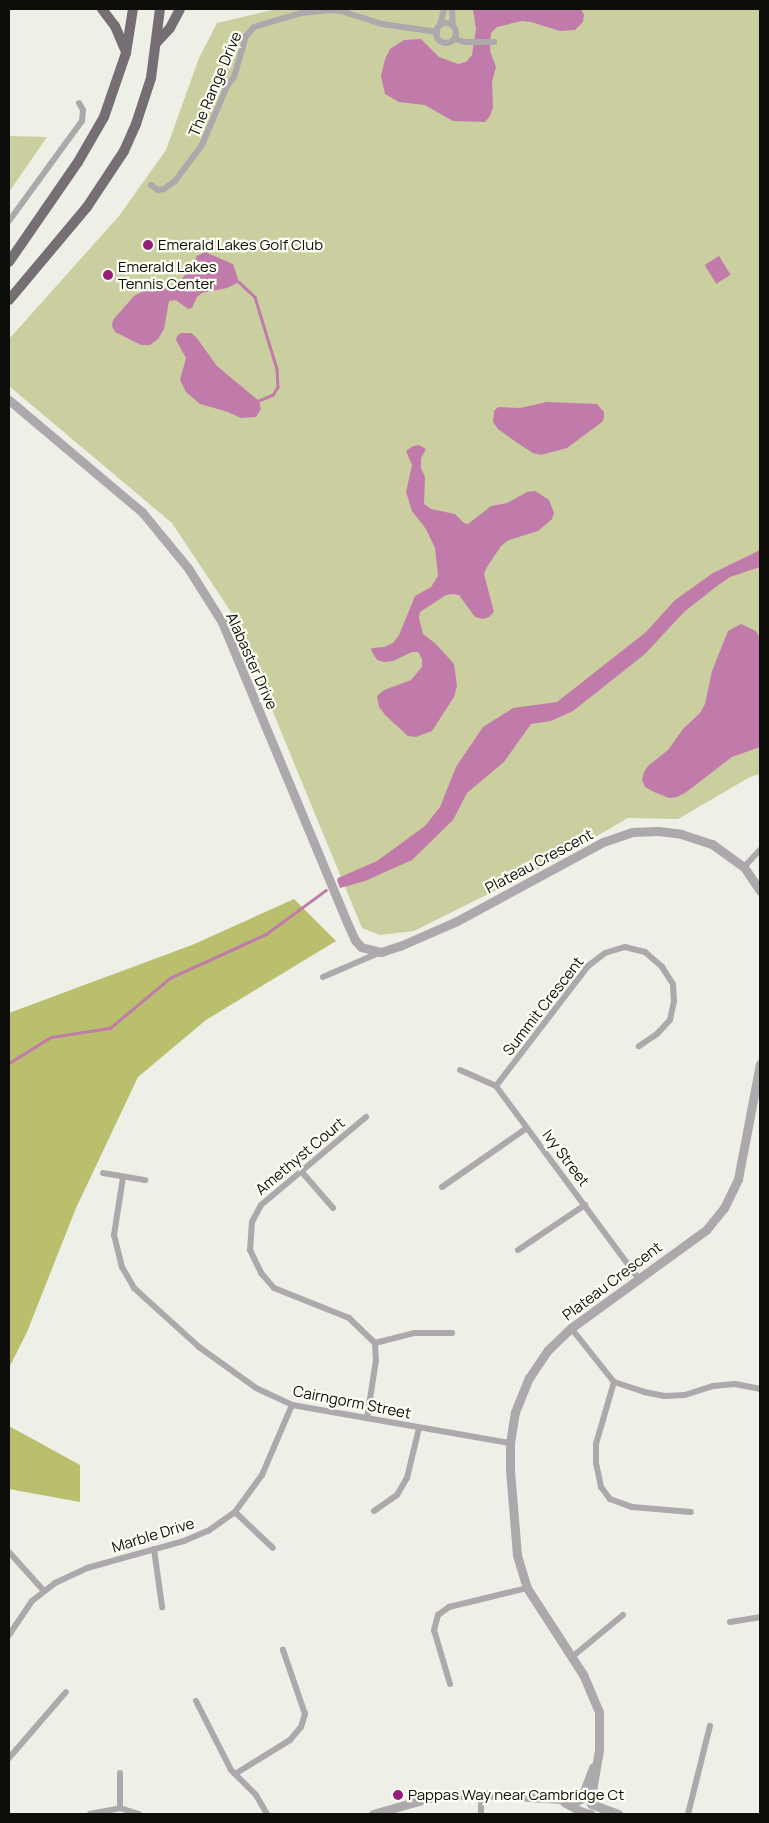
<!DOCTYPE html>
<style>
body{margin:0}
#map{position:relative;width:769px;height:1823px;overflow:hidden;background:#eeefe6;font-family:Manrope,sans-serif}
div>[style]{position:absolute}
.green>*{inset:0;background:#cbcf9f}
.forest>*{inset:0;background:#b9bf6d}
.water>*{inset:0;background:#c07baa;transform-origin:0 0}
.stream>*{height:2.5px;margin:-1.25px;padding:0 1.25px;transform-origin:1.25px;border-radius:1.25px;background:#c07baa}
.minor>*{height:6px;margin:-3px;padding:0 3px;transform-origin:3px;border-radius:3px;background:#aca8ab}
.minor>.ring{margin:-3px;padding:0;box-sizing:content-box;background:none;border:6px solid #aca8ab;border-radius:50%}
.tertiary>*{height:9px;margin:-4.5px;padding:0 4.5px;transform-origin:4.5px;border-radius:4.5px;background:#aca8ab}
.primary>*{height:10px;margin:-5px;padding:0 5px;transform-origin:5px;border-radius:5px;background:#756e72}
.dots>*{width:14px;height:14px;translate:-50% -50%;box-sizing:border-box;border:2px solid #fcfdf3;border-radius:50%}
span{translate:-50% -50%;white-space:nowrap;text-align:center;line-height:1.15;-webkit-text-stroke:4.5px #fcfdf3;paint-order:stroke}
.street-label{font-size:15px;color:#0d0d0a}
.poi-label{font-size:15px;color:#0d0d0a}
.left{translate:0 -50%;text-align:left}
.frame{position:absolute;inset:0;border:10px solid #0d0d0a;pointer-events:none}
</style>
<div id="map">
<div class="green">
<div style="clip-path:polygon(276px 9px,760px 9px,760px 774px,750px 777px,678px 819px,628px 818px,545px 866px,414px 931px,380px 935px,362px 928px,233px 615px,172px 523px,9px 386px,9px 339px,119px 216px,166px 150px,199px 58px,217px 23px)"></div>
<div style="clip-path:polygon(9px 136px,47px 137px,9px 192px)"></div>
</div>
<div class="forest">
<div style="clip-path:polygon(294px 899px,336px 941px,206px 1020px,138px 1077px,76px 1208px,27px 1332px,9px 1368px,9px 1013px,192px 945px)"></div>
<div style="clip-path:polygon(9px 1426px,80px 1465px,80px 1502px,9px 1489px)"></div>
</div>
<div class="water">
<div style="clip-path:polygon(473px 9px,581px 9px,584px 15px,583px 22px,575px 30px,560px 31px,531px 22px,522px 21px,497px 27px,491px 33px,490px 51px,496px 67px,492px 82px,493px 107px,490px 116px,485px 122px,453px 121px,425px 105px,399px 102px,385px 94px,381px 76px,385px 59px,390px 49px,404px 40px,421px 39px,439px 57px,458px 64px,466px 62px,472px 55px,476px 29px)"></div>
<div style="clip-path:polygon(205px 252px,233px 264px,239px 282px,227px 288px,202px 293px,197px 297px,192px 308px,188px 309px,176px 300px,169px 301px,164px 329px,158px 339px,150px 345px,141px 345px,115px 332px,112px 326px,113px 320px,134px 296px,147px 289px,175px 286px,188px 272px,197px 256px)"></div>
<div style="left:719px;top:256px;width:22px;height:17px;rotate:58deg"></div>
<div style="clip-path:polygon(181px 333px,191px 333px,196px 337px,217px 366px,259px 401px,261px 409px,256px 417px,241px 418px,228px 412px,200px 404px,186px 392px,180px 380px,186px 358px,176px 340px,177px 336px)"></div>
<div style="clip-path:polygon(547px 402px,597px 404px,604px 412px,604px 418px,602px 422px,567px 448px,541px 455px,533px 453px,516px 442px,498px 429px,493px 422px,494px 411px,498px 407px,520px 408px)"></div>
<div style="clip-path:polygon(419px 445px,426px 449px,421px 458px,421px 468px,425px 477px,424px 504px,431px 509px,455px 514px,464px 523px,468px 524px,491px 506px,507px 503px,527px 492px,535px 491px,549px 500px,554px 513px,552px 519px,538px 531px,509px 540px,501px 546px,487px 567px,484px 574px,494px 612px,489px 617px,483px 619px,475px 617px,459px 595px,453px 594px,446px 595px,420px 612px,419px 618px,423px 634px,436px 644px,454px 664px,457px 686px,454px 697px,432px 731px,416px 737px,408px 736px,386px 716px,379px 707px,377px 696px,384px 690px,411px 680px,422px 667px,422px 659px,418px 652px,412px 652px,393px 661px,384px 662px,377px 660px,371px 650px,372px 648px,384px 647px,393px 643px,399px 635px,415px 596px,431px 587px,438px 576px,435px 548px,426px 529px,412px 511px,406px 492px,412px 465px,406px 451px,413px 446px)"></div>
<div style="clip-path:polygon(760px 550px,760px 567px,730px 577px,717px 586px,684px 612px,645px 654px,573px 711px,551px 721px,531px 724px,504px 762px,467px 793px,453px 820px,412px 860px,365px 881px,340px 888px,337px 880px,338px 878px,377px 861px,425px 826px,440px 807px,456px 767px,483px 727px,513px 708px,557px 702px,646px 632px,675px 600px,713px 573px)"></div>
<div style="clip-path:polygon(741px 624px,756px 631px,760px 638px,760px 747px,732px 757px,685px 793px,677px 797px,669px 798px,654px 792px,645px 787px,642px 780px,644px 772px,648px 766px,668px 750px,683px 729px,700px 713px,705px 704px,712px 671px,728px 631px)"></div>
</div>
<div class="stream">
<div style="left:239px;top:282px;width:22px;rotate:43deg"></div>
<div style="left:255px;top:297px;width:75px;rotate:73deg"></div>
<div style="left:277px;top:369px;width:18px;rotate:87deg"></div>
<div style="left:278px;top:387px;width:9px;rotate:122deg"></div>
<div style="left:273px;top:395px;width:15px;rotate:157deg"></div>
<div style="left:9px;top:1063px;width:49px;rotate:-31.8deg"></div>
<div style="left:51px;top:1037px;width:60px;rotate:-8.7deg"></div>
<div style="left:110px;top:1028px;width:78px;rotate:-39.8deg"></div>
<div style="left:170px;top:978px;width:106px;rotate:-24.6deg"></div>
<div style="left:266px;top:934px;width:74px;rotate:-36.3deg"></div>
</div>
<div class="minor">
<div style="left:452px;top:9px;width:17px;rotate:87deg"></div>
<div class="ring" style="left:436px;top:23px;width:14px;height:14px"></div>
<div style="left:440px;top:25px;width:16px;rotate:-76deg"></div>
<div style="left:455px;top:39px;width:10px;rotate:17deg"></div>
<div style="left:465px;top:42px;width:29px"></div>
<div style="left:151px;top:185px;width:9px;rotate:36deg"></div>
<div style="left:158px;top:190px;width:6px;rotate:-9deg"></div>
<div style="left:164px;top:189px;width:14px;rotate:-36deg"></div>
<div style="left:175px;top:181px;width:45px;rotate:-53.1deg"></div>
<div style="left:202px;top:145px;width:64px;rotate:-67deg"></div>
<div style="left:227px;top:86px;width:11px;rotate:-52deg"></div>
<div style="left:234px;top:77px;width:43px;rotate:-73.7deg"></div>
<div style="left:246px;top:36px;width:12px;rotate:-48deg"></div>
<div style="left:254px;top:27px;width:49px;rotate:-16.6deg"></div>
<div style="left:301px;top:13px;width:27px;rotate:-6deg"></div>
<div style="left:328px;top:10px;width:13px;rotate:4deg"></div>
<div style="left:341px;top:11px;width:43px;rotate:17.6deg"></div>
<div style="left:382px;top:24px;width:56px;rotate:8.3deg"></div>
<div style="left:9px;top:221px;width:124px;rotate:-53.9deg"></div>
<div style="left:82px;top:121px;width:11px;rotate:-85deg"></div>
<div style="left:83px;top:110px;width:8px;rotate:-120deg"></div>
<div style="left:744px;top:867px;width:23px;rotate:-47deg"></div>
<div style="left:323px;top:977px;width:63px;rotate:-23.3deg"></div>
<div style="left:460px;top:1070px;width:39px;rotate:24deg"></div>
<div style="left:496px;top:1086px;width:239px;rotate:53.5deg"></div>
<div style="left:496px;top:1086px;width:151px;rotate:-52.5deg"></div>
<div style="left:588px;top:966px;width:21px;rotate:-37deg"></div>
<div style="left:605px;top:953px;width:21px;rotate:-17deg"></div>
<div style="left:625px;top:947px;width:21px;rotate:14deg"></div>
<div style="left:645px;top:952px;width:23px;rotate:41deg"></div>
<div style="left:662px;top:967px;width:20px;rotate:57deg"></div>
<div style="left:673px;top:984px;width:17px;rotate:87deg"></div>
<div style="left:674px;top:1001px;width:19px;rotate:102deg"></div>
<div style="left:670px;top:1020px;width:19px;rotate:133deg"></div>
<div style="left:657px;top:1034px;width:22px;rotate:146deg"></div>
<div style="left:366px;top:1117px;width:137px;rotate:140deg"></div>
<div style="left:261px;top:1205px;width:19px;rotate:118deg"></div>
<div style="left:252px;top:1222px;width:28px;rotate:94deg"></div>
<div style="left:250px;top:1250px;width:25px;rotate:64deg"></div>
<div style="left:261px;top:1273px;width:20px;rotate:49deg"></div>
<div style="left:274px;top:1288px;width:81px;rotate:21.8deg"></div>
<div style="left:349px;top:1318px;width:36px;rotate:44deg"></div>
<div style="left:375px;top:1343px;width:17px;rotate:87deg"></div>
<div style="left:376px;top:1360px;width:59px;rotate:98.8deg"></div>
<div style="left:301px;top:1171px;width:49px;rotate:49.1deg"></div>
<div style="left:103px;top:1173px;width:43px;rotate:9.5deg"></div>
<div style="left:123px;top:1177px;width:59px;rotate:98.8deg"></div>
<div style="left:114px;top:1235px;width:33px;rotate:76deg"></div>
<div style="left:122px;top:1267px;width:24px;rotate:60deg"></div>
<div style="left:134px;top:1288px;width:88px;rotate:42.2deg"></div>
<div style="left:199px;top:1347px;width:70px;rotate:35.7deg"></div>
<div style="left:256px;top:1388px;width:40px;rotate:25deg"></div>
<div style="left:292px;top:1405px;width:221px;rotate:9.9deg"></div>
<div style="left:442px;top:1187px;width:103px;rotate:-34.8deg"></div>
<div style="left:518px;top:1250px;width:81px;rotate:-33.9deg"></div>
<div style="left:571px;top:1328px;width:69px;rotate:51.5deg"></div>
<div style="left:614px;top:1382px;width:32px;rotate:18deg"></div>
<div style="left:644px;top:1392px;width:21px;rotate:11deg"></div>
<div style="left:665px;top:1396px;width:20px;rotate:-3deg"></div>
<div style="left:685px;top:1395px;width:29px;rotate:-18deg"></div>
<div style="left:713px;top:1386px;width:22px;rotate:-5deg"></div>
<div style="left:735px;top:1384px;width:25px;rotate:11deg"></div>
<div style="left:375px;top:1343px;width:40px;rotate:-14.4deg"></div>
<div style="left:414px;top:1333px;width:38px"></div>
<div style="left:614px;top:1382px;width:65px;rotate:106.2deg"></div>
<div style="left:596px;top:1444px;width:19px;rotate:90deg"></div>
<div style="left:596px;top:1463px;width:25px;rotate:78deg"></div>
<div style="left:601px;top:1487px;width:15px;rotate:53deg"></div>
<div style="left:610px;top:1499px;width:23px;rotate:20deg"></div>
<div style="left:632px;top:1507px;width:59px;rotate:4.8deg"></div>
<div style="left:374px;top:1511px;width:28px;rotate:-35deg"></div>
<div style="left:397px;top:1495px;width:20px;rotate:-60deg"></div>
<div style="left:407px;top:1478px;width:51px;rotate:-76.5deg"></div>
<div style="left:235px;top:1512px;width:52px;rotate:43.5deg"></div>
<div style="left:154px;top:1549px;width:59px;rotate:82.1deg"></div>
<div style="left:9px;top:1552px;width:52px;rotate:48.1deg"></div>
<div style="left:730px;top:1622px;width:30px;rotate:-9deg"></div>
<div style="left:9px;top:1635px;width:41px;rotate:-55.9deg"></div>
<div style="left:32px;top:1601px;width:29px;rotate:-38deg"></div>
<div style="left:55px;top:1583px;width:35px;rotate:-25deg"></div>
<div style="left:87px;top:1568px;width:101px;rotate:-15.6deg"></div>
<div style="left:184px;top:1541px;width:26px;rotate:-23deg"></div>
<div style="left:208px;top:1531px;width:33px;rotate:-35deg"></div>
<div style="left:235px;top:1512px;width:46px;rotate:-53.9deg"></div>
<div style="left:262px;top:1475px;width:76px;rotate:-66.8deg"></div>
<div style="left:572px;top:1657px;width:66px;rotate:-39.5deg"></div>
<div style="left:450px;top:1684px;width:56px;rotate:-106.5deg"></div>
<div style="left:434px;top:1630px;width:16px;rotate:-75deg"></div>
<div style="left:438px;top:1615px;width:14px;rotate:-36deg"></div>
<div style="left:449px;top:1607px;width:80px;rotate:-13.7deg"></div>
<div style="left:196px;top:1701px;width:77px;rotate:63.1deg"></div>
<div style="left:231px;top:1770px;width:35px;rotate:45deg"></div>
<div style="left:256px;top:1795px;width:22px;rotate:60deg"></div>
<div style="left:9px;top:1758px;width:87px;rotate:-49.2deg"></div>
<div style="left:120px;top:1773px;width:35px;rotate:90deg"></div>
<div style="left:235px;top:1774px;width:65px;rotate:-31.7deg"></div>
<div style="left:290px;top:1740px;width:17px;rotate:-50deg"></div>
<div style="left:301px;top:1727px;width:14px;rotate:-73deg"></div>
<div style="left:305px;top:1714px;width:68px;rotate:-109deg"></div>
<div style="left:90px;top:1814px;width:31px;rotate:-11deg"></div>
<div style="left:120px;top:1808px;width:20px;rotate:18deg"></div>
<div style="left:481px;top:1814px;width:20px;rotate:-90deg"></div>
<div style="left:688px;top:1814px;width:91px;rotate:-76deg"></div>
</div>
<div class="tertiary">
<div style="left:9px;top:400px;width:174px;rotate:40.1deg"></div>
<div style="left:142px;top:512px;width:72px;rotate:50.6deg"></div>
<div style="left:188px;top:568px;width:64px;rotate:57.8deg"></div>
<div style="left:222px;top:622px;width:323px;rotate:67.4deg"></div>
<div style="left:346px;top:920px;width:22px;rotate:66deg"></div>
<div style="left:355px;top:940px;width:9px;rotate:49deg"></div>
<div style="left:361px;top:947px;width:21px;rotate:14deg"></div>
<div style="left:381px;top:952px;width:20px;rotate:-18deg"></div>
<div style="left:400px;top:946px;width:62px;rotate:-23.7deg"></div>
<div style="left:457px;top:921px;width:166px;rotate:-28.4deg"></div>
<div style="left:603px;top:842px;width:31px;rotate:-19deg"></div>
<div style="left:632px;top:832px;width:26px;rotate:-2deg"></div>
<div style="left:658px;top:831px;width:23px;rotate:7deg"></div>
<div style="left:681px;top:834px;width:33px;rotate:18deg"></div>
<div style="left:712px;top:844px;width:39px;rotate:36deg"></div>
<div style="left:744px;top:867px;width:29px;rotate:56deg"></div>
<div style="left:581px;top:1799px;width:34px;rotate:-69deg"></div>
<div style="left:564px;top:1802px;width:21px;rotate:29deg"></div>
<div style="left:582px;top:1812px;width:9px;rotate:13deg"></div>
<div style="left:590px;top:1802px;width:53px;rotate:-80.2deg"></div>
<div style="left:599px;top:1750px;width:38px;rotate:-90deg"></div>
<div style="left:599px;top:1712px;width:39px;rotate:-113deg"></div>
<div style="left:584px;top:1676px;width:105px;rotate:-122.9deg"></div>
<div style="left:527px;top:1588px;width:34px;rotate:-107deg"></div>
<div style="left:517px;top:1555px;width:86px;rotate:-94.7deg"></div>
<div style="left:510px;top:1469px;width:26px;rotate:-90deg"></div>
<div style="left:510px;top:1443px;width:31px;rotate:-81deg"></div>
<div style="left:515px;top:1412px;width:37px;rotate:-68deg"></div>
<div style="left:529px;top:1378px;width:34px;rotate:-56deg"></div>
<div style="left:548px;top:1350px;width:32px;rotate:-44deg"></div>
<div style="left:571px;top:1328px;width:167px;rotate:-36deg"></div>
<div style="left:706px;top:1230px;width:28px;rotate:-51deg"></div>
<div style="left:724px;top:1208px;width:32px;rotate:-64deg"></div>
<div style="left:738px;top:1179px;width:117px;rotate:-79.2deg"></div>
<div style="left:591px;top:1804px;width:29px;rotate:20deg"></div>
<div style="left:373px;top:1814px;width:66px;rotate:-15.9deg"></div>
<div style="left:436px;top:1796px;width:45px;rotate:-2.5deg"></div>
<div style="left:481px;top:1794px;width:98px;rotate:3.5deg"></div>
</div>
<div class="primary">
<div style="left:102px;top:9px;width:21px;rotate:53deg"></div>
<div style="left:115px;top:26px;width:28px;rotate:67deg"></div>
<div style="left:157px;top:42px;width:19px;rotate:-47deg"></div>
<div style="left:170px;top:28px;width:21px;rotate:-62deg"></div>
<div style="left:9px;top:262px;width:121px;rotate:-55.4deg"></div>
<div style="left:78px;top:162px;width:52px;rotate:-60deg"></div>
<div style="left:104px;top:117px;width:68px;rotate:-71deg"></div>
<div style="left:126px;top:53px;width:45px;rotate:-81deg"></div>
<div style="left:9px;top:300px;width:121px;rotate:-50deg"></div>
<div style="left:87px;top:207px;width:67px;rotate:-56.5deg"></div>
<div style="left:124px;top:151px;width:30px;rotate:-66deg"></div>
<div style="left:136px;top:124px;width:48px;rotate:-71.9deg"></div>
<div style="left:151px;top:78px;width:70px;rotate:-82.6deg"></div>
</div>
<div class="dots">
<div style="left:148px;top:245px;background:#951e79"></div>
<div style="left:108px;top:275px;background:#951e79"></div>
<div style="left:398px;top:1795px;background:#951e79"></div>
</div>
<div class="street-label">
<span style="left:215px;top:84px;rotate:-67deg">The Range Drive</span>
<span style="left:252px;top:661px;rotate:66deg">Alabaster Drive</span>
<span style="left:539px;top:861px;rotate:-28deg">Plateau Crescent</span>
<span style="left:543px;top:1006px;rotate:-52deg">Summit Crescent</span>
<span style="left:300px;top:1156px;rotate:-40deg">Amethyst Court</span>
<span style="left:566px;top:1158px;rotate:53deg">Ivy Street</span>
<span style="left:612px;top:1281px;rotate:-37deg">Plateau Crescent</span>
<span style="left:352px;top:1402px;rotate:11deg">Cairngorm Street</span>
<span style="left:153px;top:1535px;rotate:-17deg">Marble Drive</span>
</div>
<div class="poi-label">
<span class="left" style="left:158px;top:245px">Emerald Lakes Golf Club</span>
<span class="left" style="left:118px;top:275px">Emerald Lakes<br>Tennis Center</span>
<span class="left" style="left:408px;top:1795px">Pappas Way near Cambridge Ct</span>
</div>
<div class="frame"></div>
</div>
